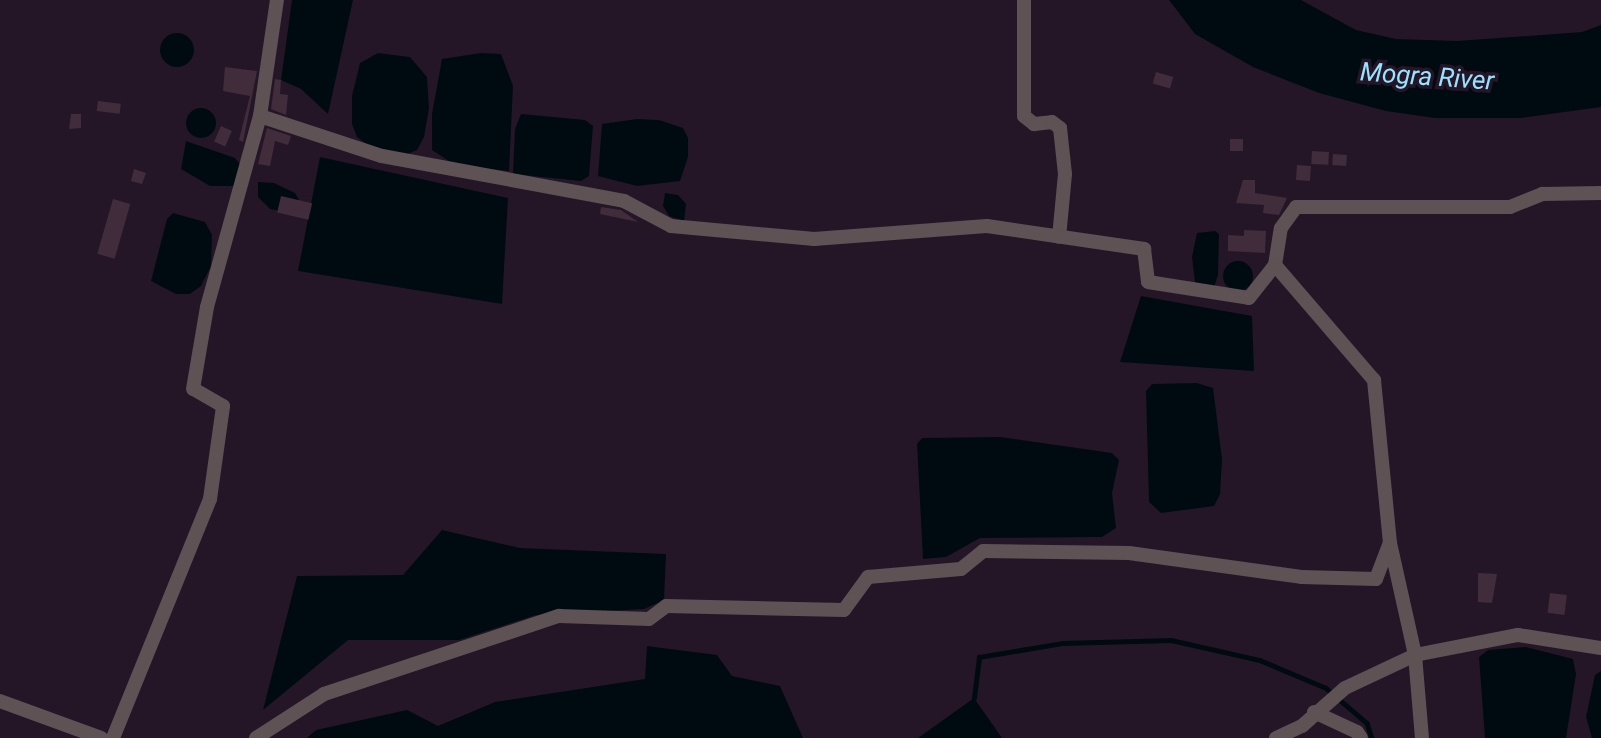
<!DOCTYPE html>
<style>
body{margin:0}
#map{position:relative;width:1601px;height:738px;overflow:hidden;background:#251627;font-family:Roboto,sans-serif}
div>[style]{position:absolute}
.water>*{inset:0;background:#000b11}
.round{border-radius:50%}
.stream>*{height:4.5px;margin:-2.25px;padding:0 2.25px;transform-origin:2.25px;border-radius:2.25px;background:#000b11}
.building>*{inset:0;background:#402c3a;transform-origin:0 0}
.minor>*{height:14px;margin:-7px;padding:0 7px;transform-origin:7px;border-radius:7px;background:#5e5255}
span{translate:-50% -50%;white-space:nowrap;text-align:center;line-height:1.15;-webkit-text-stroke:7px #251627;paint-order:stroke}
.water-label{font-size:26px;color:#98e3ff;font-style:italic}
</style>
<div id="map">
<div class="water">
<div style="clip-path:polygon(292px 0,353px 0,328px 114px,301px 89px,281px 80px)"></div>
<div style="clip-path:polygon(1169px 0,1301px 0,1356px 30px,1396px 39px,1457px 41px,1582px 32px,1601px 25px,1601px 107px,1521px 118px,1435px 118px,1386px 111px,1319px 93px,1253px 67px,1195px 34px)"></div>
<div class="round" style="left:160px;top:33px;width:34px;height:34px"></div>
<div style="clip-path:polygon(378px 53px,410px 57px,427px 77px,429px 108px,424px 137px,417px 150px,405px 155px,372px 148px,357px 137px,352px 124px,352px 96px,360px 63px)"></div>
<div style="clip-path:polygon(481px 53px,501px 54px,513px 86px,509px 171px,455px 165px,432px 150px,432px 114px,442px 59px)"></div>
<div class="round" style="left:186px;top:108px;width:30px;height:30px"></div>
<div style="clip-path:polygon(521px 114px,585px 120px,593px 126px,589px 176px,581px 181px,513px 174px,515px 129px)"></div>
<div style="clip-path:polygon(637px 119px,659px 120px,683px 128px,688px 138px,688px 157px,680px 181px,637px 186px,598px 176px,602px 124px)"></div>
<div style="clip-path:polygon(186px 141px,235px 158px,242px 167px,234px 186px,210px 186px,181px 169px)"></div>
<div style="clip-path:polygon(320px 157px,508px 198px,502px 304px,298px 271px)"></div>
<div style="clip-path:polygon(258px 182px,274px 183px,295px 193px,299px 200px,286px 212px,270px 209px,258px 197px)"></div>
<div style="clip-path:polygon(665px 193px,678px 195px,686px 204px,684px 221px,669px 216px,663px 206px)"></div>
<div style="clip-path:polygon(173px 213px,205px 222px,212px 235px,211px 266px,201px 286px,190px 294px,176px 294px,151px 281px,167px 219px)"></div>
<div style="clip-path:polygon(1215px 231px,1219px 234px,1218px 275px,1214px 287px,1205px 288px,1195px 282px,1192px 257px,1197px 233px)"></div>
<div class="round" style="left:1223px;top:261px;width:30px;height:30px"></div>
<div style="clip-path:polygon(1141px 296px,1252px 316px,1254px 371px,1120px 362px)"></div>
<div style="clip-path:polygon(1197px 383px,1213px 388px,1222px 459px,1220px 494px,1214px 506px,1161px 513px,1149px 502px,1146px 391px,1152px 384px)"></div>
<div style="clip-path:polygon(1000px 437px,1112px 453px,1119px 460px,1112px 493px,1116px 528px,1102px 537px,980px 538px,946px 557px,923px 559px,917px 444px,922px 438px)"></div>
<div style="clip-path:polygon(442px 530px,520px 548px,666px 554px,664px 600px,644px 609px,536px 615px,459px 640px,348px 640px,263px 710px,297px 576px,403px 575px)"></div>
<div style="clip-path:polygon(647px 646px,717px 655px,732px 676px,780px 686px,803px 738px,307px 738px,316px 730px,407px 710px,438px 726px,495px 702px,645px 679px)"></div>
<div style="clip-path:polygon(1526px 647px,1573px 659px,1576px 674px,1566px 738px,1485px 738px,1479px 657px,1488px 650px)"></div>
<div style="clip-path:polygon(1601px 671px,1601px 738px,1592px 738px,1586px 717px,1595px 675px)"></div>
<div style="clip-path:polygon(974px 698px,1002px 738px,918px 738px)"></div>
</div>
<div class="stream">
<div style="left:974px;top:698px;width:41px;rotate:-83deg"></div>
<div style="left:979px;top:657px;width:85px;rotate:-9.5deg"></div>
<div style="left:1063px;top:643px;width:108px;rotate:-1.6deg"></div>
<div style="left:1171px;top:640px;width:91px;rotate:12.7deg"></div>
<div style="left:1260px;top:660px;width:72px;rotate:23deg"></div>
<div style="left:1326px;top:688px;width:54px;rotate:40.5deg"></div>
<div style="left:1367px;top:723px;width:16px;rotate:72deg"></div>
</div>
<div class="building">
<div style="clip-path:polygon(225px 67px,257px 71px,243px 142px,239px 140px,250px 96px,223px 91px)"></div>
<div style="left:1156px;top:72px;width:18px;height:12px;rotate:16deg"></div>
<div style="clip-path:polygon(275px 79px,281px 80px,280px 94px,288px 95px,286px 115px,271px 109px)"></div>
<div style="left:98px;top:101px;width:23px;height:10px;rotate:7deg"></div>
<div style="clip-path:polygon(71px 114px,81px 114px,81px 128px,69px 129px)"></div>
<div style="left:221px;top:126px;width:12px;height:17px;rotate:24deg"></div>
<div style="clip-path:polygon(267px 128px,291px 136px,288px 145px,275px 141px,270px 166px,258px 164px)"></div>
<div style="left:1230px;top:139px;width:13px;height:12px"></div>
<div style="left:1312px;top:151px;width:17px;height:13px;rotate:3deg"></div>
<div style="left:1333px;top:154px;width:14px;height:11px;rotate:4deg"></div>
<div style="left:1297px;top:165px;width:14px;height:15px;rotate:4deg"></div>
<div style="clip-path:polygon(134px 169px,146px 173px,142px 184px,131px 181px)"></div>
<div style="clip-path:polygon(1243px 180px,1255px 180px,1255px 193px,1287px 198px,1279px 215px,1263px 213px,1264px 205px,1236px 203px)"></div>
<div style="left:281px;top:196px;width:32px;height:17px;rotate:13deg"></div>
<div style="left:113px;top:199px;width:18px;height:57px;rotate:16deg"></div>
<div style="clip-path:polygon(601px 207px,621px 210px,638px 222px,600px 214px)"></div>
<div style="clip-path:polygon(1244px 230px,1266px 231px,1265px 253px,1228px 251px,1228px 235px,1244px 236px)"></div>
<div style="clip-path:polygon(1478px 573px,1497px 574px,1492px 603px,1478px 602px)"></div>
<div style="left:1550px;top:593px;width:17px;height:20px;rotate:7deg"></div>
</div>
<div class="minor">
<div style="left:1024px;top:0;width:116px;rotate:90deg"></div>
<div style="left:1024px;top:116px;width:13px;rotate:39deg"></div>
<div style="left:1034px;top:124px;width:18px;rotate:-6deg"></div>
<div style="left:1052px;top:122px;width:10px;rotate:37deg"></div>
<div style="left:1060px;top:128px;width:46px;rotate:83.8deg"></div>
<div style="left:1065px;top:174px;width:63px;rotate:95.4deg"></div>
<div style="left:260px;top:116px;width:117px;rotate:-81.7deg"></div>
<div style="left:1275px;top:265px;width:37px;rotate:-81deg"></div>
<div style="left:1281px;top:228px;width:26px;rotate:-54deg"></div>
<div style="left:1296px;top:207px;width:214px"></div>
<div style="left:1510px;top:207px;width:35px;rotate:-22deg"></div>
<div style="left:1542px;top:194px;width:59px;rotate:-1deg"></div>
<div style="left:0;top:701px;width:108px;rotate:20.1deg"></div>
<div style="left:1314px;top:712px;width:47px;rotate:24.9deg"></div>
<div style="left:1357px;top:732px;width:7px;rotate:56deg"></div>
<div style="left:113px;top:738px;width:258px;rotate:-67.9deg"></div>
<div style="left:210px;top:499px;width:94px;rotate:-82deg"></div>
<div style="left:223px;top:406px;width:34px;rotate:-150deg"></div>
<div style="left:193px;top:389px;width:83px;rotate:-80.3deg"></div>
<div style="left:207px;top:307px;width:198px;rotate:-74.5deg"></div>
<div style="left:260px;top:116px;width:128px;rotate:18.2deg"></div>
<div style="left:382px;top:156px;width:246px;rotate:10.5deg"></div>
<div style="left:624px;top:201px;width:53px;rotate:28deg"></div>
<div style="left:671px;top:226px;width:144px;rotate:5.2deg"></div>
<div style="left:814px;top:239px;width:173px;rotate:-4.3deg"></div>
<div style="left:987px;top:226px;width:159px;rotate:8.3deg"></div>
<div style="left:1144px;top:249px;width:33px;rotate:83deg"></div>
<div style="left:1148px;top:282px;width:102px;rotate:9deg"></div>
<div style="left:1249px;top:298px;width:42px;rotate:-51.8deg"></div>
<div style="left:1275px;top:265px;width:152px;rotate:49.3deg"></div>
<div style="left:1374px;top:380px;width:164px;rotate:84.4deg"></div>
<div style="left:256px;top:738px;width:81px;rotate:-32.9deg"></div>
<div style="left:324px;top:694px;width:248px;rotate:-18.4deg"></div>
<div style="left:559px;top:616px;width:90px;rotate:1.9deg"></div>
<div style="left:649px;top:619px;width:21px;rotate:-37deg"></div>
<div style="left:666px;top:606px;width:178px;rotate:1.3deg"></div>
<div style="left:844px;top:610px;width:41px;rotate:-54deg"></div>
<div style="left:868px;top:577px;width:93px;rotate:-4.9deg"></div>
<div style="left:961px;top:569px;width:28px;rotate:-39deg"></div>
<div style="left:983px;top:551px;width:146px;rotate:0.8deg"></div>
<div style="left:1129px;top:553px;width:174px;rotate:7.9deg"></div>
<div style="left:1301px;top:577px;width:75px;rotate:1.5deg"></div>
<div style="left:1376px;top:579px;width:39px;rotate:-69deg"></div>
<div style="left:1390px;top:543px;width:115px;rotate:77.4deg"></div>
<div style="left:1415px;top:655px;width:83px;rotate:85.2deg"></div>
<div style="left:1276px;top:738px;width:29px;rotate:-25deg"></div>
<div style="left:1302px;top:726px;width:57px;rotate:-41.5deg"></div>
<div style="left:1345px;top:688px;width:77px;rotate:-25.2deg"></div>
<div style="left:1415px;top:655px;width:105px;rotate:-11deg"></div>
<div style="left:1518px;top:635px;width:84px;rotate:8.9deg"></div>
</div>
<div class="water-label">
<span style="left:1427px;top:77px;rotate:4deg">Mogra River</span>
</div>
</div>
